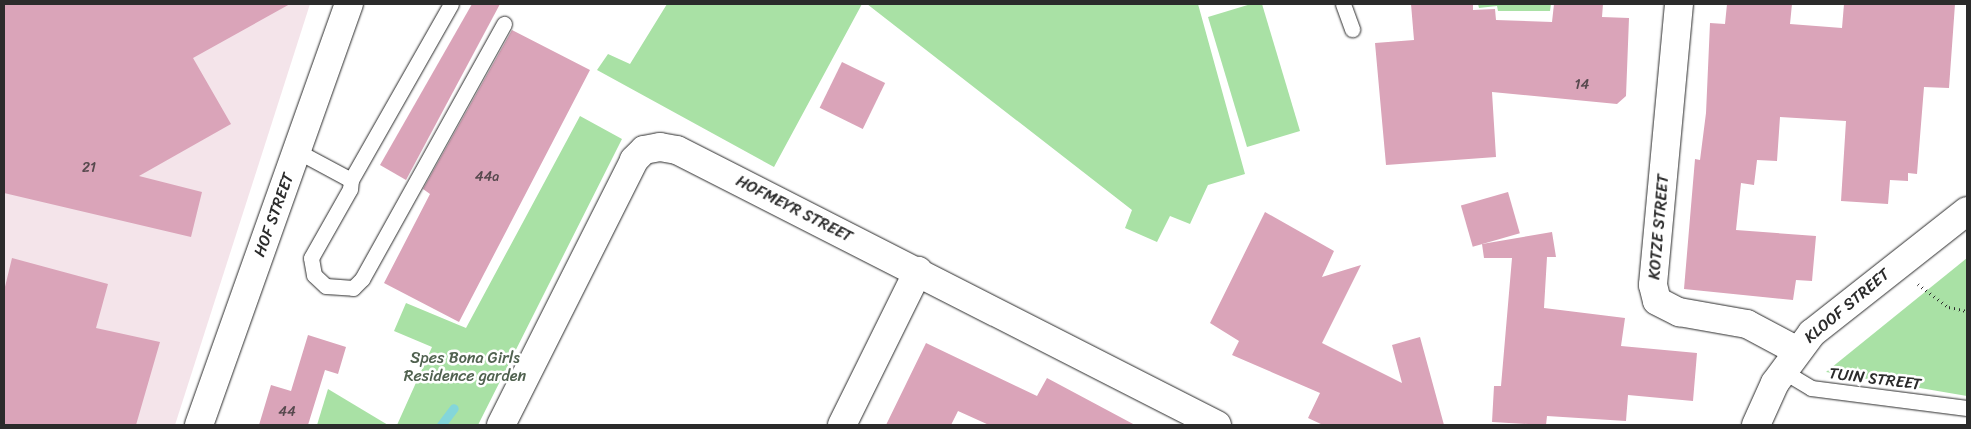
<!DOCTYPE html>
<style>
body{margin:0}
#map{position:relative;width:1971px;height:429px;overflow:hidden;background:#fff;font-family:Sriracha,sans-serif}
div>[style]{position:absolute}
.built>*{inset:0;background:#f4e4ea}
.green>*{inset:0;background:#a9e1a5}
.stream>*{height:9px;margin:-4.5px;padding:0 4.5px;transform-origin:4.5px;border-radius:4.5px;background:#84d6da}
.building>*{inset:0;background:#daa4b9;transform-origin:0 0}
.path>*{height:3px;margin-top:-1.5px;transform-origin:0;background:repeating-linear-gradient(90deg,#2b2b2b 0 1px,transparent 0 5px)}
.roads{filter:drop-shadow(0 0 1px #2b2b2b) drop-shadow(0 0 1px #2b2b2b)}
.lane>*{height:15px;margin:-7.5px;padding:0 7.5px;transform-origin:7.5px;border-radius:7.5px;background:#fff}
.street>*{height:28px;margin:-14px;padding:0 14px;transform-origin:14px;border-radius:14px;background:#fff}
.secondary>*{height:28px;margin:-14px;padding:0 14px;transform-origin:14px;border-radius:14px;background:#fff}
span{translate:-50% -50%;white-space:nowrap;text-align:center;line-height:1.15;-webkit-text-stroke:5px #fff;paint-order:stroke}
.number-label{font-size:14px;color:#57494e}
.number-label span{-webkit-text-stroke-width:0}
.street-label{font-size:16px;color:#2b2b2b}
.park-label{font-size:16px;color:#516250}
.frame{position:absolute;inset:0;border:5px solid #2b2b2b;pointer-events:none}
</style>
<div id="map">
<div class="built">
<div style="clip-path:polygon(4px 4px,310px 4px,175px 425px,4px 425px)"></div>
</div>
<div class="green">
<div style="clip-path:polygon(667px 4px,862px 4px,774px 167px,597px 70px,608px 54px,630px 64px)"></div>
<div style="clip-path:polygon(867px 4px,1198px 4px,1245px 174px,1208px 185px,1190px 224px,1170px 216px,1157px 242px,1125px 228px,1132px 210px)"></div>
<div style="clip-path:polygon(1251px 4px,1262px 4px,1300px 131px,1247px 147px,1208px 17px)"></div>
<div style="clip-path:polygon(1478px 4px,1551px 4px,1550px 11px,1498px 11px,1497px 6px,1479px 8px)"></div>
<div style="clip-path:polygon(580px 116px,622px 139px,478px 425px,397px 425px,432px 347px,394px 331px,406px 303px,466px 328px)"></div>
<div style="clip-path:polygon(1967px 258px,1967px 396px,1826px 372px)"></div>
<div style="clip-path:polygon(328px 389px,388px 425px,317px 425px)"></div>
</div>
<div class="stream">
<div style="left:441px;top:425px;width:21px;rotate:-53deg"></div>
</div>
<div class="building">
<div style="clip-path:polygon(4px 4px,290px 4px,193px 58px,231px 124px,139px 176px,202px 192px,191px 237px,4px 193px)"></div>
<div style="clip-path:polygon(472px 4px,500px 4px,406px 180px,380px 165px)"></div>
<div style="clip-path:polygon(1411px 4px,1473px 4px,1473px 10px,1495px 9px,1496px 20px,1552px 22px,1554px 4px,1603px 4px,1602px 17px,1629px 18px,1626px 96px,1617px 104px,1492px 92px,1496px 157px,1386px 165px,1375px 43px,1414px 40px)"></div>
<div style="clip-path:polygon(1727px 4px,1792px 4px,1790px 24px,1842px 28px,1844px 4px,1955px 4px,1949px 88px,1924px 87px,1917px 174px,1908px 173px,1908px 181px,1890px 180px,1888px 204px,1841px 201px,1846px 121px,1780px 117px,1777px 161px,1757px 160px,1754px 185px,1741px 183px,1736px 230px,1816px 236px,1812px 281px,1796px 280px,1793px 300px,1684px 289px,1695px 159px,1700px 160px,1706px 113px,1710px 23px,1725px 24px)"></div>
<div style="clip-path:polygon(512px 30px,590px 70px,459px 322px,384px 283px,430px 194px,423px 189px)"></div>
<div style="left:842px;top:62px;width:48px;height:51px;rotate:26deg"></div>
<div style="left:1508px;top:192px;width:43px;height:49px;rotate:74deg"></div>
<div style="clip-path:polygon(1265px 212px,1334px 251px,1322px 277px,1361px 265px,1322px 343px,1402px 383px,1392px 345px,1420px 337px,1444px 425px,1323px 425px,1308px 418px,1320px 393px,1232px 355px,1239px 341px,1210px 323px)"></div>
<div style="clip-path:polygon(1552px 232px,1556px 257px,1547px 257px,1544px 308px,1625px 318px,1621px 346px,1697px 353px,1693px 401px,1628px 395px,1626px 421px,1547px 416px,1546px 425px,1492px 422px,1494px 386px,1501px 386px,1512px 258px,1484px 258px,1482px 244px)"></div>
<div style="clip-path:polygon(12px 258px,108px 284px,96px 328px,160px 342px,136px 425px,4px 425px,4px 291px)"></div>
<div style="clip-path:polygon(308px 335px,346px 347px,338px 374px,325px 370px,308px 425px,259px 425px,271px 385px,291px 391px)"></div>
<div style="clip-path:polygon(926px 343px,1037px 396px,1047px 378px,1135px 425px,989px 425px,958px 411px,951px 425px,886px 425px)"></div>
</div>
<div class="path">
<div style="left:1918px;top:284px;width:39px;rotate:37deg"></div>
<div style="left:1949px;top:307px;width:18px;rotate:13deg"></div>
</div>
<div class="roads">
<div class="lane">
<div style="left:1343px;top:4px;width:27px;rotate:70deg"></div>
<div style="left:297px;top:151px;width:61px;rotate:28.2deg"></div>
<div style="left:351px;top:180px;width:9px;rotate:96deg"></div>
<div style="left:350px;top:189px;width:79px;rotate:119.5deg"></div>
<div style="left:311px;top:258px;width:17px;rotate:80deg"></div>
<div style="left:314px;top:275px;width:16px;rotate:43deg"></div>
<div style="left:326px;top:286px;width:27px;rotate:4deg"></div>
<div style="left:353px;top:288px;width:13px;rotate:-45deg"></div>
<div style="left:362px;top:279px;width:292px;rotate:-60.9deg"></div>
<div style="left:351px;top:180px;width:202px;rotate:-60.4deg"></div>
<div style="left:1783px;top:371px;width:33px;rotate:31deg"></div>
<div style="left:1811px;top:388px;width:157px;rotate:7.3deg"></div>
</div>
<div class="street">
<div style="left:1679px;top:4px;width:282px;rotate:95.3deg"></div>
<div style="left:1653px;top:285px;width:16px;rotate:76deg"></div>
<div style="left:1657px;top:301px;width:25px;rotate:27deg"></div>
<div style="left:1679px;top:312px;width:69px;rotate:10deg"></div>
<div style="left:1747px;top:324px;width:55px;rotate:28deg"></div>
<div style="left:199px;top:425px;width:447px;rotate:-70.4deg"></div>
<div style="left:501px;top:425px;width:297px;rotate:-63.3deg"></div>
<div style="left:634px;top:160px;width:14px;rotate:-45deg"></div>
<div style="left:644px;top:150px;width:16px;rotate:-11deg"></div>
<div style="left:660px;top:147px;width:17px;rotate:10deg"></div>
<div style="left:677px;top:150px;width:606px;rotate:26.99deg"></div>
<div style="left:842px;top:425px;width:172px;rotate:-63.7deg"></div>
</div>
<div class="secondary">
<div style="left:1756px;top:425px;width:46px;rotate:-65.7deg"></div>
<div style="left:1775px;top:383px;width:62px;rotate:-53.5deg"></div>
<div style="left:1812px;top:333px;width:197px;rotate:-38.2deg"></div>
</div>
</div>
<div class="number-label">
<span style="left:1582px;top:85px">14</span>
<span style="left:89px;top:168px">21</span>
<span style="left:487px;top:177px">44a</span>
<span style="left:287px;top:412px">44</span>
</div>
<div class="street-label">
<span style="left:794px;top:209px;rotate:27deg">HOFMEYR STREET</span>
<span style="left:274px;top:215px;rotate:-70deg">HOF STREET</span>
<span style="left:1659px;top:227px;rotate:-85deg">KOTZE STREET</span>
<span style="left:1847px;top:306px;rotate:-40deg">KLOOF STREET</span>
<span style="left:1875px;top:379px;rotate:7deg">TUIN STREET</span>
</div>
<div class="park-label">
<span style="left:465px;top:367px">Spes Bona Girls<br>Residence garden</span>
</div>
<div class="frame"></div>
</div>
